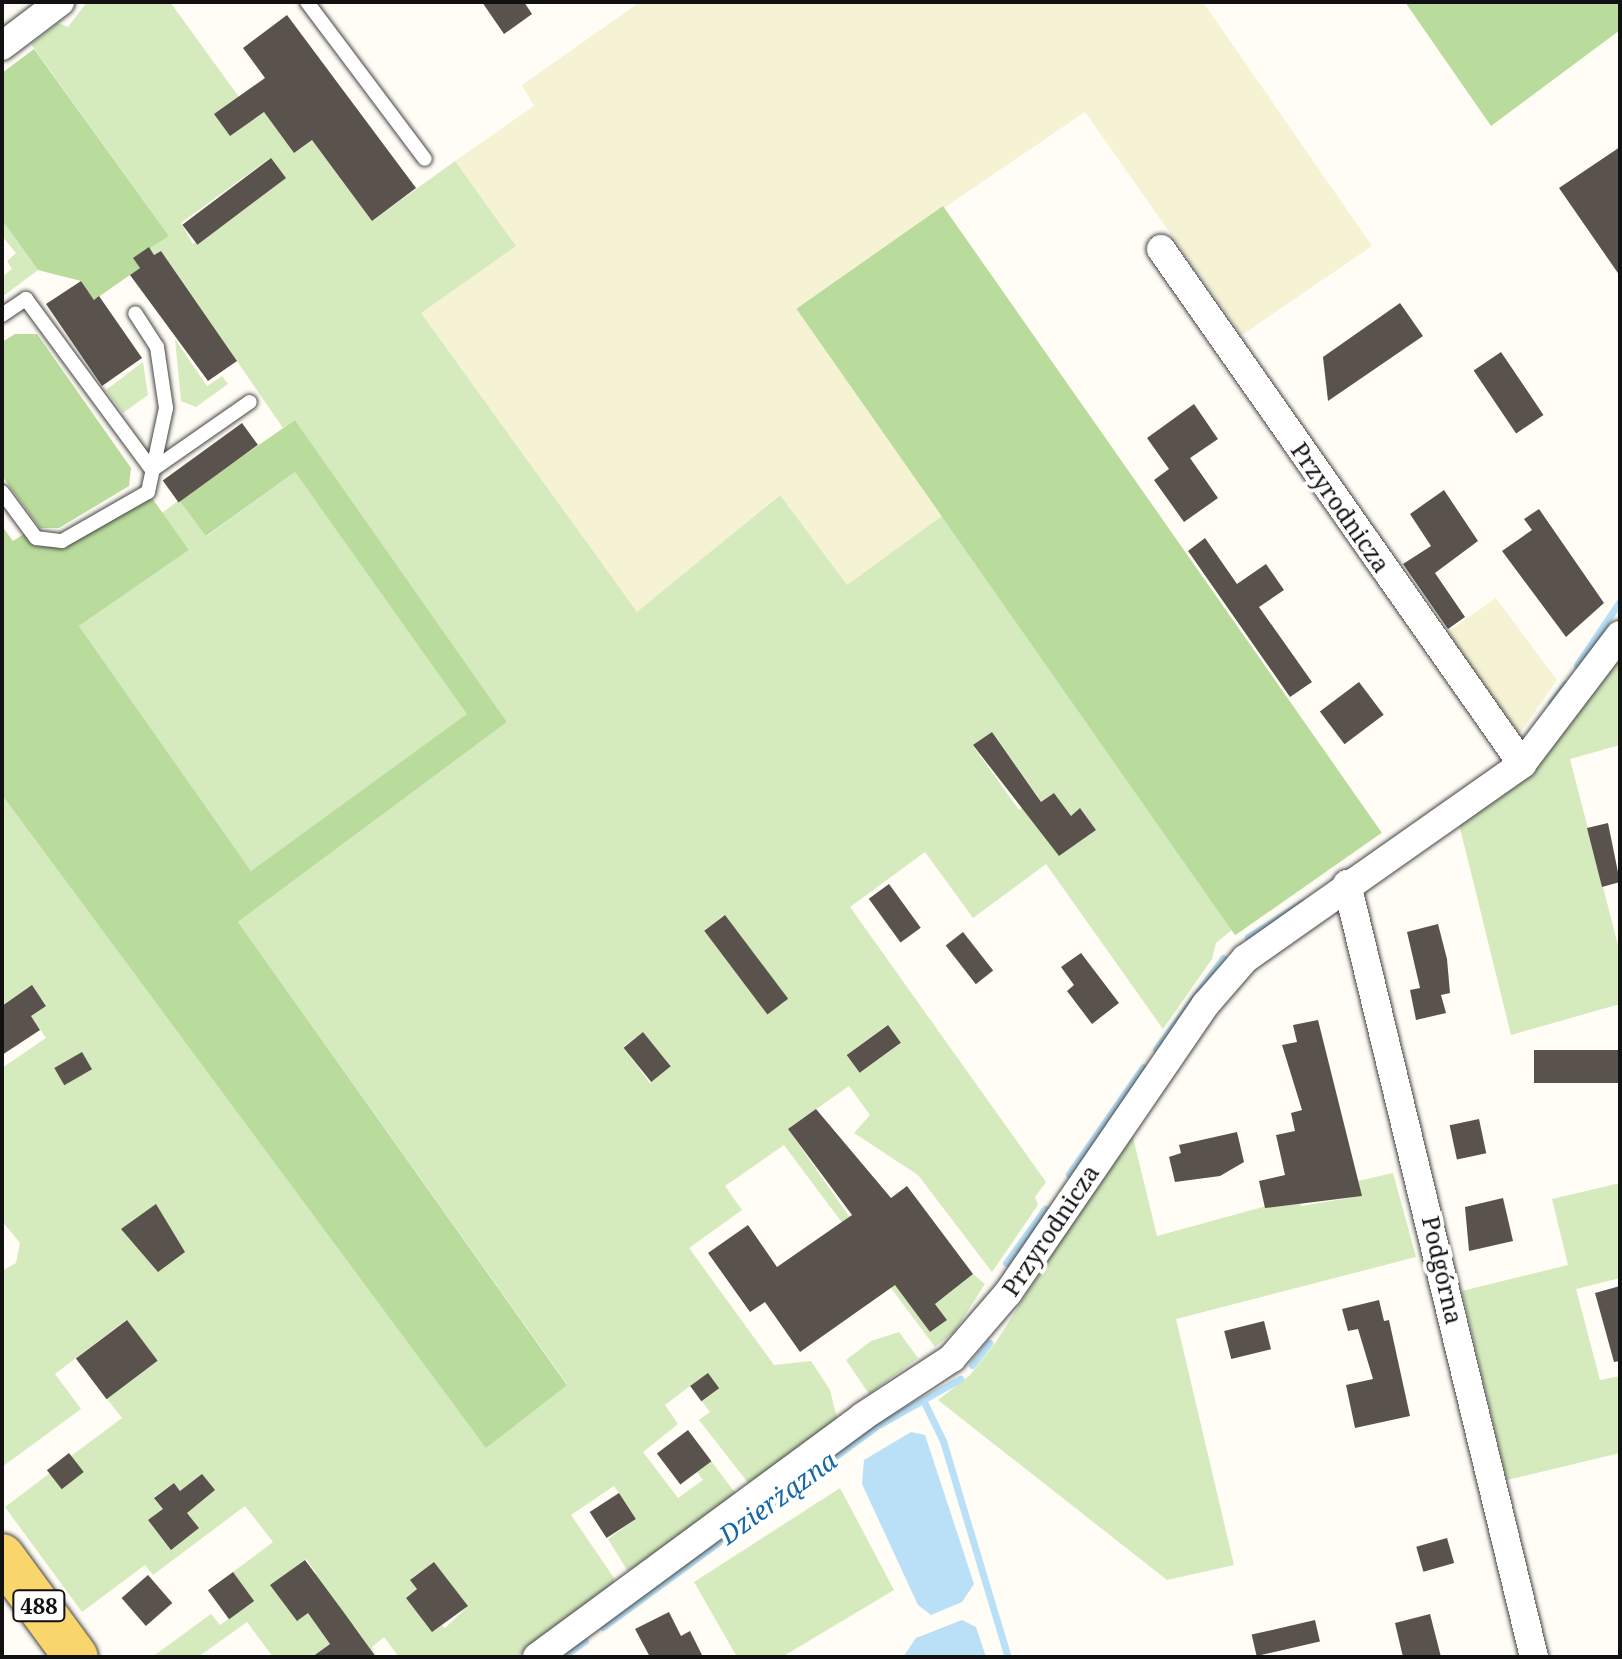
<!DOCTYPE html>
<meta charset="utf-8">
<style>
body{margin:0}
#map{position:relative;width:1622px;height:1659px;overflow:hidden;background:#fffdf5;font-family:"Noto Serif",serif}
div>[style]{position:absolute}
.farmland>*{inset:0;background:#f6f3d4}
.green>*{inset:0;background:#d5ebbd}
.forest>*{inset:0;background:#b9dc9c;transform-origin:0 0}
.water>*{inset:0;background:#b9e0f7}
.stream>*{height:7px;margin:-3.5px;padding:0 3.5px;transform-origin:3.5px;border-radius:3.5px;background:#b9e0f7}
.building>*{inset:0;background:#5a524d;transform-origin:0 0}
.roads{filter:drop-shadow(0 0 2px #444) drop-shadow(0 0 2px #444)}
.service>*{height:14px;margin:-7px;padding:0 7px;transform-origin:7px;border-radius:7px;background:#fff}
.minor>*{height:28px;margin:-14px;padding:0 14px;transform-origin:14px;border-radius:14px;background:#fff}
.primary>*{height:44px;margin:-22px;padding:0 22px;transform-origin:22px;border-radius:22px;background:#f9d66b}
span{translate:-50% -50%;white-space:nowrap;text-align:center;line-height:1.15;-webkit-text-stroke:8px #fff;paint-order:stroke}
.shield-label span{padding:2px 6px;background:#fff;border:2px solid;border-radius:6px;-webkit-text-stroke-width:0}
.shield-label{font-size:22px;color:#111;font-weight:700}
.street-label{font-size:24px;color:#111}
.water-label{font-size:26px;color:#1768a6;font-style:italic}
.frame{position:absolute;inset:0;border:4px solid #111;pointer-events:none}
</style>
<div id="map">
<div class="farmland">
<div style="clip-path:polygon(640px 2px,1203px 2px,1372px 246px,1242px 335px,1085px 112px,797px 308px,946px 513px,847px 586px,779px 495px,637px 613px,420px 312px,515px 246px,455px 161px,534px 106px,522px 85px)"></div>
<div style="clip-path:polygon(1496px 598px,1557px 680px,1518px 736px,1446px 633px)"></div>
</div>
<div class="green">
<div style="clip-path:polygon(evenodd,87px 2px,170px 2px,239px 97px,248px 90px,294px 153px,312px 140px,372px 221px,455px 161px,516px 246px,421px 313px,637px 612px,780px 495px,847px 585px,946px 513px,1244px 930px,1233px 929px,1216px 943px,1212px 959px,1163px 1029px,1046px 864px,973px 918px,925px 852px,850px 907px,1046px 1182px,1035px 1197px,1038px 1205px,992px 1272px,918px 1175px,854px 1133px,870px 1115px,849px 1086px,788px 1129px,930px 1332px,947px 1320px,884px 1234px,944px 1297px,973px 1274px,985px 1284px,955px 1331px,935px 1347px,784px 1145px,725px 1186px,742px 1210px,689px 1248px,774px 1365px,811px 1361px,830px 1390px,837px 1418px,749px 1484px,699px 1420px,710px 1412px,690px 1386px,665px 1405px,678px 1424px,643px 1452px,678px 1498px,703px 1480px,697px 1472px,711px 1461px,736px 1494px,635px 1570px,627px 1570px,608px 1539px,636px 1519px,614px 1486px,571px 1515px,614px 1578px,613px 1586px,516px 1657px,399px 1657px,384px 1637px,372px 1647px,376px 1657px,354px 1626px,312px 1657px,273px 1657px,247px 1622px,198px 1657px,152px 1657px,211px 1614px,220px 1625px,254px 1601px,233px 1572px,273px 1542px,245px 1506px,153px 1575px,145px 1565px,82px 1612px,5px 1507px,50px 1473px,62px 1489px,71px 1456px,122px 1418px,107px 1399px,158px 1361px,126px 1320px,55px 1374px,81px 1409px,2px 1467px,2px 1271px,16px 1263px,20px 1243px,2px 1221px,2px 1068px,46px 1038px,31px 1016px,46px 1005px,32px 986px,2px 1006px,2px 795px,486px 1447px,567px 1384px,238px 922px,507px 722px,295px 420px,283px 428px,161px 251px,154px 255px,149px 247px,169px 236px,31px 44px,58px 23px,68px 27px,87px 2px,270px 158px,286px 178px,193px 244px,181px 223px,270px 158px,87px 2px,992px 732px,1038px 797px,1019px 810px,973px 746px,992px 732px,87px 2px,1054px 793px,1071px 816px,1081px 809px,1096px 830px,1059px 856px,1027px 813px,1054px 793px,87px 2px,724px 915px,788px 999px,768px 1014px,705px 930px,724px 915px,87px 2px,887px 1025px,901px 1043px,861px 1072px,848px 1054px,887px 1025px,87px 2px,643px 1032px,670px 1065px,650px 1083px,623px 1047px,643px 1032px,87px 2px,174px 1483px,183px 1494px,176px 1499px,199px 1528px,154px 1497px,174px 1483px,87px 2px,306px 1559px,316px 1573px,286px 1595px,276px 1581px,306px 1559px,87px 2px,434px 1562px,468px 1606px,445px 1628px,406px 1598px,417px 1589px,411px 1579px,434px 1562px)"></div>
<div style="clip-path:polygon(2px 220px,38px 270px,2px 297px,2px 277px,12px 269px,7px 261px,16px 253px,2px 236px)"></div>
<div style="clip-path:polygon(175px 339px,207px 386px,222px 376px,228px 384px,196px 407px,181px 401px)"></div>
<div style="clip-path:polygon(143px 362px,148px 395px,123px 413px,106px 390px)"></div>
<div style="clip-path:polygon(295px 472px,468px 714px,251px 871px,79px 626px,189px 550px,162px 513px,179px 500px,207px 536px)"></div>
<div style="clip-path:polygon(1620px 659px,1620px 745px,1570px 759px,1620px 953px,1620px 1004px,1511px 1035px,1459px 824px,1530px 773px)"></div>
<div style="clip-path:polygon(1131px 1129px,1157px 1236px,1299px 1197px,1301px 1206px,1361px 1196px,1358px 1181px,1393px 1173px,1416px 1257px,1176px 1319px,1234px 1565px,1167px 1580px,938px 1400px,970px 1375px,996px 1342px)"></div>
<div style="clip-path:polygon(1620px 1183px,1620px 1278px,1576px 1289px,1600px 1380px,1620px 1376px,1620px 1453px,1507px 1480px,1462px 1291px,1568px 1265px,1552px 1199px)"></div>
<div style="clip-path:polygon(899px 1332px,918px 1358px,869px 1394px,846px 1360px,871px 1341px)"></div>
<div style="clip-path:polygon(840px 1488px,894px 1590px,782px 1657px,737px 1657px,694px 1582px)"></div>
</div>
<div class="forest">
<div style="clip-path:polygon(1405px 2px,1620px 2px,1620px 30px,1491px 126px)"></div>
<div style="clip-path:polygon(34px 49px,169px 236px,134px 258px,140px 268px,94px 300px,81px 281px,38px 270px,2px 220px,2px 73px)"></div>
<div style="left:943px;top:206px;width:765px;height:179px;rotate:55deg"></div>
<div style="clip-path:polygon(15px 334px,37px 334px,131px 468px,129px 486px,59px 528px,40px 528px,2px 476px,2px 342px)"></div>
<div style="clip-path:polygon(295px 420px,507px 722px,238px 922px,567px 1385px,486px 1448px,2px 795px,2px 526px,13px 541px,24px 534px,34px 546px,63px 547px,152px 498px,189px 550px,79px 626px,251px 871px,467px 714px,295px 472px,206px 536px,179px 500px)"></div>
</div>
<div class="water">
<div style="clip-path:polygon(911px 1432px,925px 1435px,974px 1584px,962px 1602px,931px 1615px,918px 1605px,862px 1484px,864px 1460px)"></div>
<div style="clip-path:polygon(962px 1620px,976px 1627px,986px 1657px,903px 1657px,916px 1638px)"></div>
</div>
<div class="stream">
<div style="left:1577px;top:665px;width:77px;rotate:-56.1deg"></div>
<div style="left:1551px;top:703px;width:24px;rotate:-54deg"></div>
<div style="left:1248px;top:937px;width:65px;rotate:-32.5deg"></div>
<div style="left:1156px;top:1049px;width:113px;rotate:-53.6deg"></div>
<div style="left:1069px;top:1174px;width:130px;rotate:-55.3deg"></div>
<div style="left:1006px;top:1263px;width:67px;rotate:-54.2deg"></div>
<div style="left:972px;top:1365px;width:28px;rotate:-52deg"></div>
<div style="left:924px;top:1402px;width:43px;rotate:64deg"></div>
<div style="left:943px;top:1441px;width:226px;rotate:73.3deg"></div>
<div style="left:603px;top:1627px;width:338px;rotate:-36.3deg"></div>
<div style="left:875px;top:1427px;width:98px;rotate:-29.5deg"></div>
<div style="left:562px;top:1657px;width:28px;rotate:-35deg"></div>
</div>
<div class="building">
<div style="clip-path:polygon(482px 2px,524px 2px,532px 14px,504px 34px)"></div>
<div style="clip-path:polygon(287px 15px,416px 188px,372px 221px,312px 140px,294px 153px,264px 112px,230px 136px,214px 114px,265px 78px,243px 48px)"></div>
<div style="clip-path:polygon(1620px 147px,1620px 276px,1559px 188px)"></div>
<div style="left:271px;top:158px;width:25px;height:111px;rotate:53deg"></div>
<div style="clip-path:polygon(149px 247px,154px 255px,161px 251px,237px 361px,208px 381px,130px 275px,140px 268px,133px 258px)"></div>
<div style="clip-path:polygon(81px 281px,94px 300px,99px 296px,142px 358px,102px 386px,46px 304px)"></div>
<div style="clip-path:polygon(1400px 303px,1423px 336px,1328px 401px,1323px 357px)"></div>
<div style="left:1501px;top:352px;width:76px;height:33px;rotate:56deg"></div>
<div style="clip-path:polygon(1194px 404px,1218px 439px,1190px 458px,1218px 498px,1184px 522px,1154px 480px,1169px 469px,1147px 438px)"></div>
<div style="left:242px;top:423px;width:27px;height:98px;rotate:54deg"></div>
<div style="clip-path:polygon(1444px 490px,1478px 541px,1435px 573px,1465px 617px,1448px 629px,1403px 564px,1431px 546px,1410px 514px)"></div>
<div style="clip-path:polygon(1539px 509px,1604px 603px,1566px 637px,1502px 551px,1532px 530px,1524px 519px)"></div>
<div style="clip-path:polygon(1205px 538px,1237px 584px,1266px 564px,1284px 590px,1259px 607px,1312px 682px,1290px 697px,1188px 551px)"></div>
<div style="left:1359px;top:682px;width:41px;height:49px;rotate:53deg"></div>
<div style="clip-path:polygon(992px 732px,1041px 802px,1054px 793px,1071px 816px,1080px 808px,1096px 830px,1059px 856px,973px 745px)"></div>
<div style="clip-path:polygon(1608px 823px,1620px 882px,1602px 887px,1587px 828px)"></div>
<div style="left:889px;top:884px;width:54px;height:25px;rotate:54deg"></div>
<div style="left:725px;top:915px;width:105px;height:26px;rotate:53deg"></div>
<div style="clip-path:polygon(1438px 924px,1447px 959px,1450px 993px,1441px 995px,1446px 1013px,1416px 1020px,1410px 990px,1420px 988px,1407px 932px)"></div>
<div style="left:963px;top:932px;width:49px;height:22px;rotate:52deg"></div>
<div style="clip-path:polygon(1081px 953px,1119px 1003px,1092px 1024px,1067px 991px,1074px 985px,1061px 967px)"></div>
<div style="clip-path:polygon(32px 985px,46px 1006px,31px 1016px,40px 1030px,2px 1055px,2px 1006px)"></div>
<div style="clip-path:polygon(1318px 1020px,1362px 1196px,1265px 1208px,1259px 1181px,1285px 1175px,1276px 1135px,1295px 1131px,1291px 1113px,1302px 1110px,1282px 1045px,1297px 1042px,1293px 1025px)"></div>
<div style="left:888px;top:1025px;width:22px;height:51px;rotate:54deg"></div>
<div style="left:643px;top:1032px;width:44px;height:25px;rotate:51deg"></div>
<div style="left:1620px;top:1050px;width:33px;height:86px;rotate:90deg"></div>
<div style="left:82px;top:1052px;width:20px;height:32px;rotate:60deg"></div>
<div style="clip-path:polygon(816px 1109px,891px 1198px,907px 1186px,973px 1274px,935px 1304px,947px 1320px,930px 1332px,895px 1285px,800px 1352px,765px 1302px,750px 1312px,708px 1253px,748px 1225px,777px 1267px,852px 1215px,788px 1129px)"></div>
<div style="left:1479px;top:1119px;width:35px;height:30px;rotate:78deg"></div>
<div style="clip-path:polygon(1237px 1132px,1244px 1162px,1220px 1176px,1175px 1182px,1169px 1157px,1181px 1153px,1179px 1145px)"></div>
<div style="clip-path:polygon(1503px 1198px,1513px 1241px,1469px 1251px,1465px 1207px)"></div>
<div style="clip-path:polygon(156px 1204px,185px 1252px,158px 1272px,121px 1229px)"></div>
<div style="clip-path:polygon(1620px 1286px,1620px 1361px,1614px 1362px,1595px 1293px)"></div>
<div style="clip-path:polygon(1379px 1300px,1384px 1321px,1389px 1320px,1410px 1416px,1355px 1428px,1346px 1385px,1373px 1379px,1358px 1329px,1348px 1331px,1342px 1309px)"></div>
<div style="left:127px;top:1320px;width:51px;height:64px;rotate:53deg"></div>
<div style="left:1264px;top:1321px;width:29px;height:41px;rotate:76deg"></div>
<div style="left:708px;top:1373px;width:19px;height:22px;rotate:54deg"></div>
<div style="left:688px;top:1430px;width:39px;height:39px;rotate:53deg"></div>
<div style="left:69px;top:1453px;width:24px;height:28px;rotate:52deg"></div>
<div style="clip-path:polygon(202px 1474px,215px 1490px,187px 1513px,199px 1528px,171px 1550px,148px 1520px,163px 1509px,154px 1498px,174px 1483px,180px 1491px)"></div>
<div style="left:619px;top:1493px;width:31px;height:35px;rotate:57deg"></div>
<div style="left:1447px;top:1538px;width:26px;height:32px;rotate:74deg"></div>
<div style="clip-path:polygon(305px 1560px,345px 1614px,376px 1657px,312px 1657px,330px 1644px,308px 1613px,297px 1621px,270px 1585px)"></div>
<div style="clip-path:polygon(434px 1562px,468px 1606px,432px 1632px,406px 1598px,417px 1589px,410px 1580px)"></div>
<div style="left:233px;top:1572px;width:36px;height:31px;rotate:54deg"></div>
<div style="left:148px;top:1575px;width:37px;height:35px;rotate:49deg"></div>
<div style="clip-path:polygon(669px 1612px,681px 1636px,690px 1631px,703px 1657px,650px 1657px,635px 1629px)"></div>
<div style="clip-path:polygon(1430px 1614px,1441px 1657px,1403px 1657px,1395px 1623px)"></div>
<div style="left:1315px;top:1620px;width:22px;height:65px;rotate:77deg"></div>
</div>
<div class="roads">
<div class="service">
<div style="left:307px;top:2px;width:196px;rotate:53.1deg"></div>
<div style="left:2px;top:315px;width:29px;rotate:-34deg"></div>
<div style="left:26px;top:299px;width:212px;rotate:53.6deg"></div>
<div style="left:152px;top:470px;width:119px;rotate:-34.8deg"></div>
<div style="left:2px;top:492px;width:57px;rotate:53.5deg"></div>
<div style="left:36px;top:538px;width:26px;rotate:7deg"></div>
<div style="left:62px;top:541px;width:99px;rotate:-29.7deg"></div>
<div style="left:148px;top:492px;width:86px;rotate:-77.9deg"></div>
<div style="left:166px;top:408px;width:62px;rotate:-98.4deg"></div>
<div style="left:157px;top:347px;width:40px;rotate:-122.9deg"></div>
</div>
<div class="minor">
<div style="left:2px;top:46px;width:73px;rotate:-37.2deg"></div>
<div style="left:1161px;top:249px;width:629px;rotate:54.97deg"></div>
<div style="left:1347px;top:884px;width:795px;rotate:76.4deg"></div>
<div style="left:537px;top:1657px;width:404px;rotate:-36.4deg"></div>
<div style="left:862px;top:1417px;width:108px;rotate:-33.2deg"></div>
<div style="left:952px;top:1358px;width:86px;rotate:-49.3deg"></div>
<div style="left:1008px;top:1293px;width:350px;rotate:-55.6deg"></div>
<div style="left:1206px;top:1004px;width:60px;rotate:-49.1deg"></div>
<div style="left:1245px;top:959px;width:339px;rotate:-35.1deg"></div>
<div style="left:1522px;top:764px;width:162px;rotate:-52.8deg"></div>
</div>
<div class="primary">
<div style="left:2px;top:1556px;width:125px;rotate:53.8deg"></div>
</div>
</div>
<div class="shield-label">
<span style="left:39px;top:1606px">488</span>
</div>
<div class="street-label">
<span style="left:1341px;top:507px;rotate:55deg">Przyrodnicza</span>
<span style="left:1050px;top:1230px;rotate:-56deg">Przyrodnicza</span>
<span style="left:1443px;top:1270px;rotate:77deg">Podgórna</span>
</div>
<div class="water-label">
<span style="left:778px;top:1498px;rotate:-36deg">Dzierżązna</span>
</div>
<div class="frame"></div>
</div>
